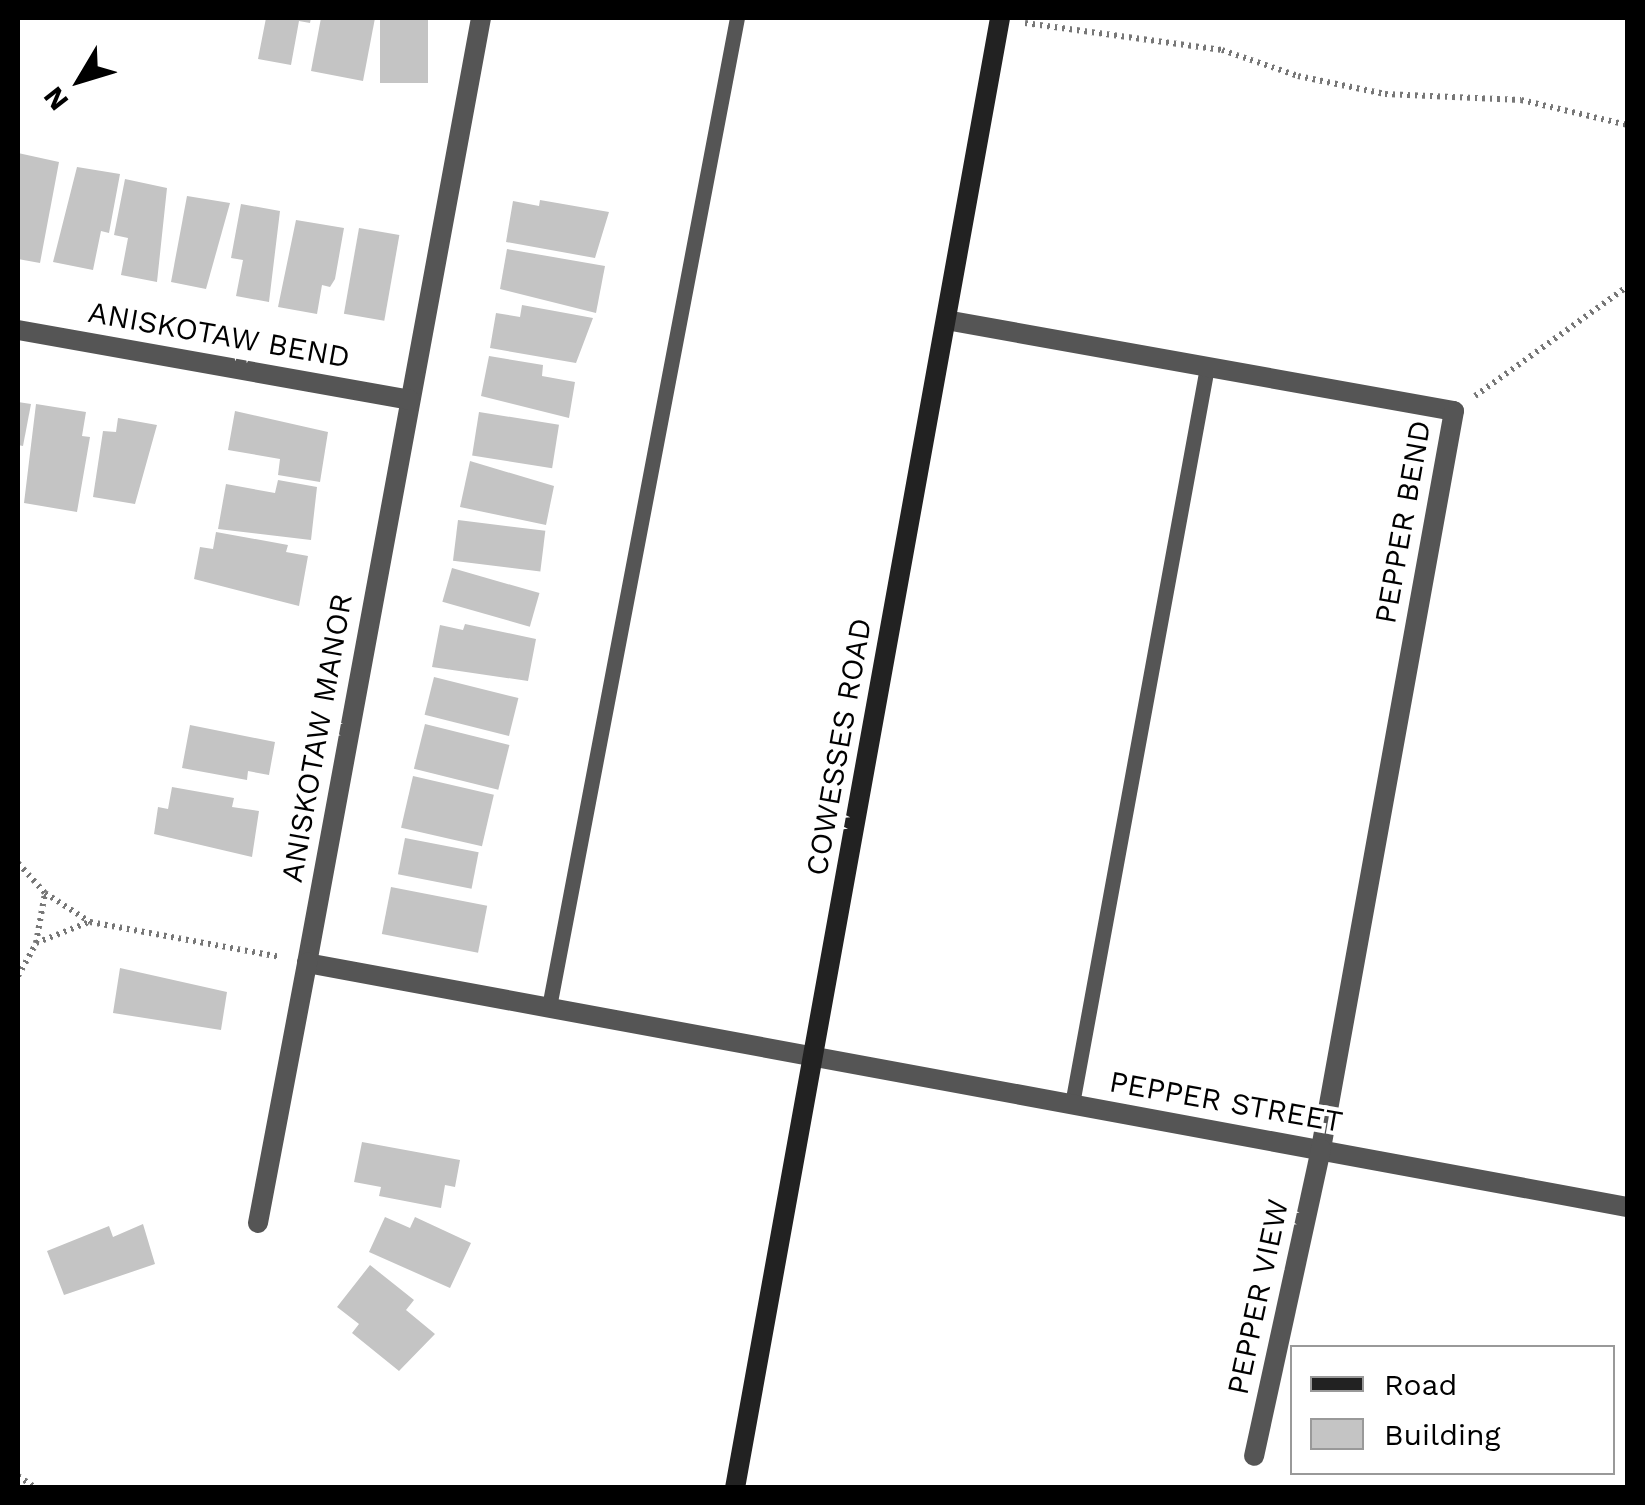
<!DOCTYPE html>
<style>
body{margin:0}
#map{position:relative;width:1645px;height:1505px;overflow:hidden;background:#fff;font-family:"Work Sans",sans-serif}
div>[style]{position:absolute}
.building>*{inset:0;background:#c4c4c4;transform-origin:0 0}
.path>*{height:6px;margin-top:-3px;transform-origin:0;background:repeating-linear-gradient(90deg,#777 0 2.5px,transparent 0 7.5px)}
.lane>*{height:15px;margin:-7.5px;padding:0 7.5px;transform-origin:7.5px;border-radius:7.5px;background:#555}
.street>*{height:20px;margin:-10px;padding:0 10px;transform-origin:10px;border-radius:10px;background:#555}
.secondary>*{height:20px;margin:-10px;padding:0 10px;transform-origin:10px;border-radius:10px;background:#222}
span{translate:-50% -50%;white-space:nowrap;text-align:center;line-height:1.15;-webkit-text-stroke:8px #fff;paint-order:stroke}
.street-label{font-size:30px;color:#000}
.frame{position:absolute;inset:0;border:20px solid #000;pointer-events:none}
.legend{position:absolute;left:1290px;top:1345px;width:325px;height:130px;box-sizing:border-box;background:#fff;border:2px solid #999;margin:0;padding:12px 18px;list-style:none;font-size:30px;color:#000}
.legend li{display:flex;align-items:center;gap:20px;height:50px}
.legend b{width:50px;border:2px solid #999}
.north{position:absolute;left:30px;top:30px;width:100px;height:100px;-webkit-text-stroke:8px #fff;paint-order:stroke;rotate:232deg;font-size:28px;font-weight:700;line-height:40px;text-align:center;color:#000}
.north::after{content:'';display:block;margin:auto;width:35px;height:45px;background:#000;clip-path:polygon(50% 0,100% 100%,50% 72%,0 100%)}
</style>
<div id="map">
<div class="building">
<div style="clip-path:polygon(266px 18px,311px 18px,310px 23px,299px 21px,291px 65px,258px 59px)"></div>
<div style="clip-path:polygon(321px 18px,375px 18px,363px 81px,311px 71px)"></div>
<div style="left:380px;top:18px;width:48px;height:65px"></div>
<div style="clip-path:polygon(18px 153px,59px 162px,40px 263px,18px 259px)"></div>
<div style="clip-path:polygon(77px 167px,120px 174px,109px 233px,101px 231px,93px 270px,53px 262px)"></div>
<div style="clip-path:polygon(125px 179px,167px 188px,157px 282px,121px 275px,128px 238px,114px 235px)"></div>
<div style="clip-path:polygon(187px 196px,230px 203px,206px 289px,171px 282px)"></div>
<div style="clip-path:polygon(540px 200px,609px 212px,595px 258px,506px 242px,513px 201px,539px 206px)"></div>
<div style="clip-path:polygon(241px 204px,280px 211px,269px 302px,236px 296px,243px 260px,231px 258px)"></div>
<div style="clip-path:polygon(296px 220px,344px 228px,335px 279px,330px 287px,322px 285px,317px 314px,278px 307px)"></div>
<div style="left:359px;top:228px;width:41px;height:87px;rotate:10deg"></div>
<div style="clip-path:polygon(507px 249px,605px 266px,596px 313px,500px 289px)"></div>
<div style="clip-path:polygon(522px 305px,593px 318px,576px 363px,490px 348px,496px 313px,520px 317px)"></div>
<div style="clip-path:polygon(489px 356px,543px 365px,542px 376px,575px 382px,569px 418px,481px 396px)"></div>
<div style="clip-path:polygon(18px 402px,31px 404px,23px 446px,18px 445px)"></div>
<div style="clip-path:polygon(36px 404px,86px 412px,82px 436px,90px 437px,77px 512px,24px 503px)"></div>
<div style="clip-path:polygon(235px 411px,328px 432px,320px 482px,278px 475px,280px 459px,228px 450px)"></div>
<div style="left:479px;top:412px;width:81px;height:44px;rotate:9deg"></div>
<div style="clip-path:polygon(118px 418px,157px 425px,135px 504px,93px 497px,103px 431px,116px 432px)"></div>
<div style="clip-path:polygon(470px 461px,554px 486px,546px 525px,460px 507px)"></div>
<div style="clip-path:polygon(278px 480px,317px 487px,311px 540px,218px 529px,226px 484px,275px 493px)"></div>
<div style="left:458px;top:520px;width:88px;height:41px;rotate:7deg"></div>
<div style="clip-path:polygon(216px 532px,288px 545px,286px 552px,308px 556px,299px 606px,194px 579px,200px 547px,213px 549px)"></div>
<div style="left:452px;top:568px;width:91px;height:35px;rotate:16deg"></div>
<div style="clip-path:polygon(465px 624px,536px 639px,528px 681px,432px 667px,440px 625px,463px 630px)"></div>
<div style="left:434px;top:677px;width:87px;height:39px;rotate:14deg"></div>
<div style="left:425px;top:724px;width:87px;height:46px;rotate:14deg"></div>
<div style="clip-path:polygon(190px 725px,275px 742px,269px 775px,248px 771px,247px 780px,182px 768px)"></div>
<div style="left:413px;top:776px;width:83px;height:53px;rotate:13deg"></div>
<div style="clip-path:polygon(172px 787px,234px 798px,232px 807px,259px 811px,252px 857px,154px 834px,158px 807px,168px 809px)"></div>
<div style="left:405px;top:838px;width:75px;height:37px;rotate:11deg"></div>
<div style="left:391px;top:887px;width:98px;height:48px;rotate:11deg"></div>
<div style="clip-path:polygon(120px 968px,227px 992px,221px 1030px,113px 1013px)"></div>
<div style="clip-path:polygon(362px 1142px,460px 1160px,455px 1187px,445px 1185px,441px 1208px,379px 1196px,381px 1187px,354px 1182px)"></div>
<div style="clip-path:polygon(385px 1217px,410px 1228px,415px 1217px,471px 1243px,450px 1288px,369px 1252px)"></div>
<div style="clip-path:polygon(143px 1224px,155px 1264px,64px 1295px,47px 1251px,109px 1226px,113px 1237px)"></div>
<div style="clip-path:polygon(370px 1265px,414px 1300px,406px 1310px,435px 1334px,399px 1371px,352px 1333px,359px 1324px,337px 1307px)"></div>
</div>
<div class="path">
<div style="left:1025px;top:23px;width:199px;rotate:7.8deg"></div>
<div style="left:1222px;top:50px;width:80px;rotate:18.9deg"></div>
<div style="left:1298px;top:76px;width:89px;rotate:11.7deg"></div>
<div style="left:1385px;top:94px;width:136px;rotate:2.5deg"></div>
<div style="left:1521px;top:100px;width:110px;rotate:13.2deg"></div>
<div style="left:1475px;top:396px;width:188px;rotate:-35.7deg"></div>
<div style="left:18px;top:863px;width:40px;rotate:48deg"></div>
<div style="left:45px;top:893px;width:54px;rotate:32.8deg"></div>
<div style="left:90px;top:922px;width:194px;rotate:10.4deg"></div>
<div style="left:36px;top:943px;width:57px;rotate:-21.6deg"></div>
<div style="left:18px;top:976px;width:38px;rotate:-61deg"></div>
<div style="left:36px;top:943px;width:51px;rotate:-79.8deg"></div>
<div style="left:18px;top:1476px;width:22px;rotate:34deg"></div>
</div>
<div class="lane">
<div style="left:549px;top:1007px;width:1007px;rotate:-79.24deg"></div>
<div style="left:1072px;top:1104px;width:749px;rotate:-79.62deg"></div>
</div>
<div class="street">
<div style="left:481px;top:18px;width:961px;rotate:100.43deg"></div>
<div style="left:307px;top:963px;width:1343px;rotate:10.47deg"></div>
<div style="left:946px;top:320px;width:516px;rotate:10.16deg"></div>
<div style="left:1454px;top:411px;width:750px;rotate:100.22deg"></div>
<div style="left:1321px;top:1149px;width:314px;rotate:102.3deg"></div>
<div style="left:18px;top:330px;width:398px;rotate:10.1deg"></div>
<div style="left:258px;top:1223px;width:265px;rotate:-79.3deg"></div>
</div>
<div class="secondary">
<div style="left:735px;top:1488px;width:1494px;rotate:-79.78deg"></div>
</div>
<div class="street-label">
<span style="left:219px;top:335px;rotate:10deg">ANISKOTAW BEND</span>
<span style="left:1403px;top:522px;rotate:-80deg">PEPPER BEND</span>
<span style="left:317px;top:738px;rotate:-80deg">ANISKOTAW MANOR</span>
<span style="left:839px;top:747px;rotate:-80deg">COWESSES ROAD</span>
<span style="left:1226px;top:1102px;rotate:10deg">PEPPER STREET</span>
<span style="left:1258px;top:1297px;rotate:-78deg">PEPPER VIEW</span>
</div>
<div class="frame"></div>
<ul class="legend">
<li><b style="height:12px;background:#222"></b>Road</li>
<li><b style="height:28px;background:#c4c4c4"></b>Building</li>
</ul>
<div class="north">N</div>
</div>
